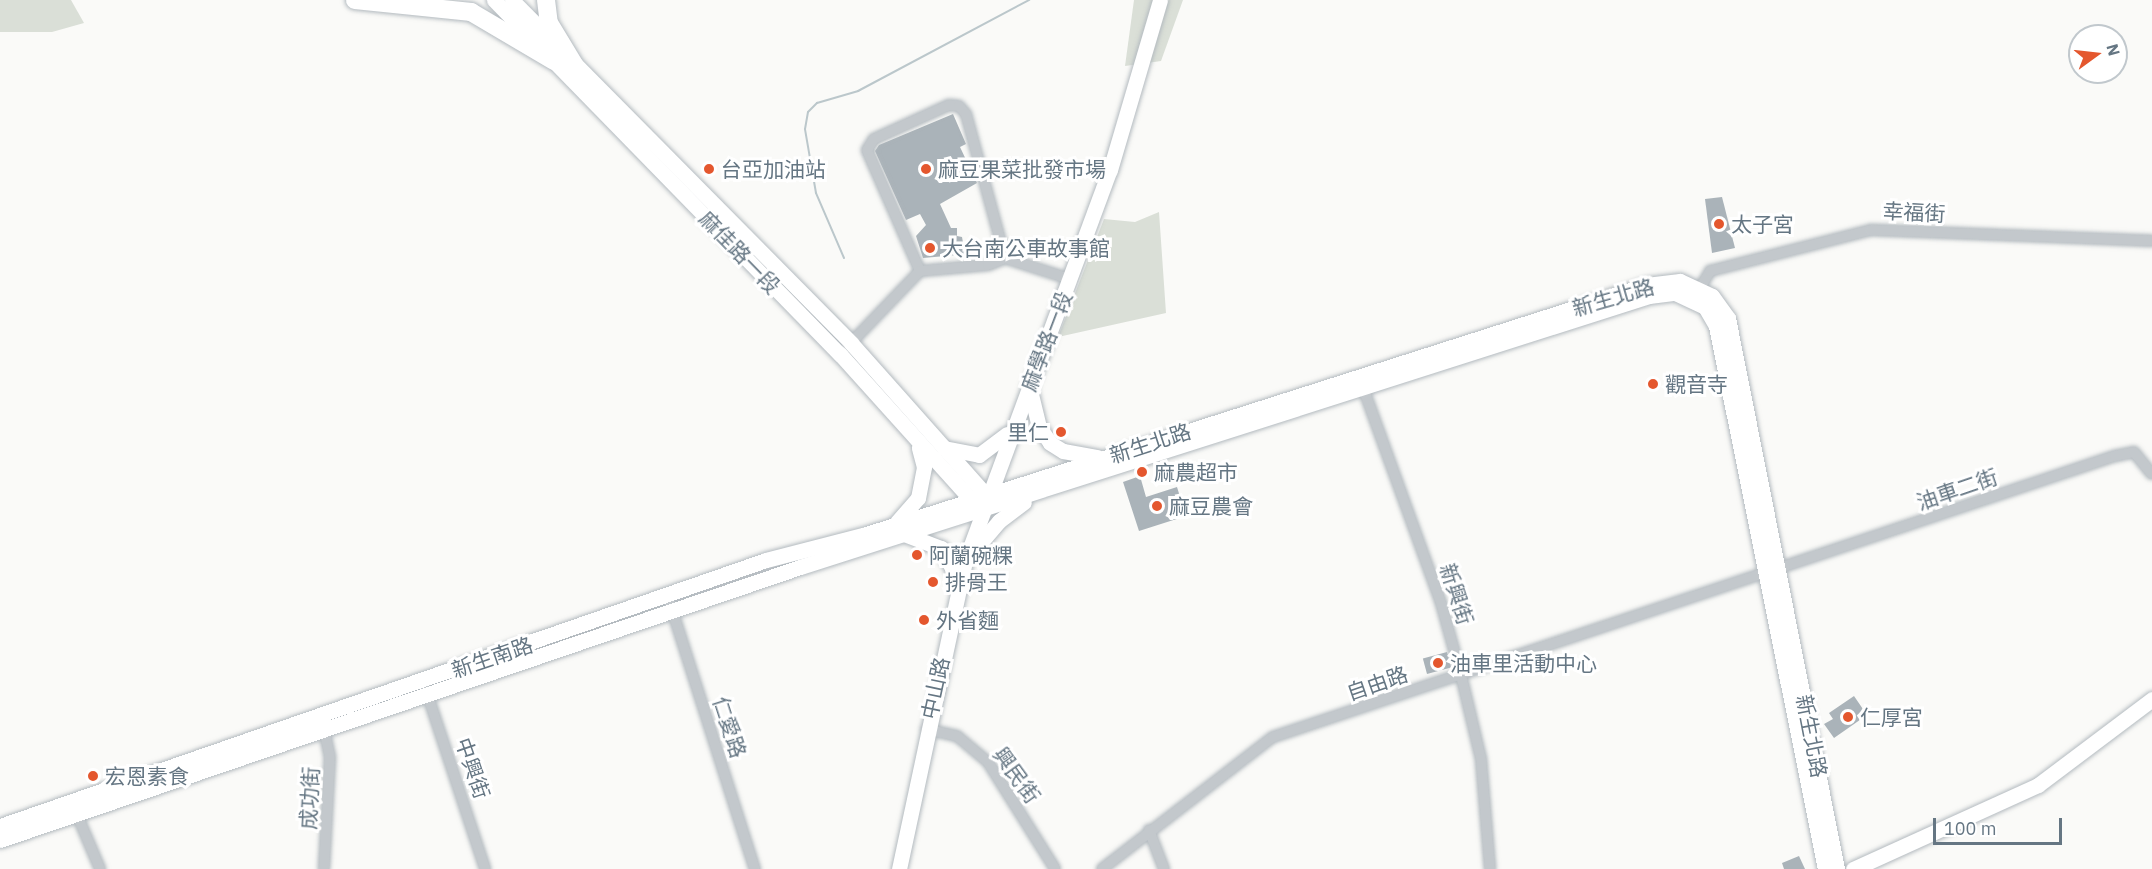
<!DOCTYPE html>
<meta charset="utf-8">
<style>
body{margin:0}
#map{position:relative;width:2152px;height:869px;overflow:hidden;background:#fafaf8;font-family:"IBM Plex Sans","Noto Sans TC",sans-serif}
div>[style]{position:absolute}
.green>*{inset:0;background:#dadfd7}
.stream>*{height:2px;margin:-1px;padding:0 1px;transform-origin:1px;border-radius:1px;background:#bbc7cb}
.building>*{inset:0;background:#aab3b9;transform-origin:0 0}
.roads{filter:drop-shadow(0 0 2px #b3babf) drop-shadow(0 0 2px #b3babf)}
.street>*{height:10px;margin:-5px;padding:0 5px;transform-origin:5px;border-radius:5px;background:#c3c8cc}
.secondary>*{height:15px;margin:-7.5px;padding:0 7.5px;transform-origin:7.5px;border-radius:7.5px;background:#fff}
.highway>*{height:18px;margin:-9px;padding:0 9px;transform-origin:9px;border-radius:9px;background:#fff}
.dots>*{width:16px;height:16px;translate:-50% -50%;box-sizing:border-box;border:3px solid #fff;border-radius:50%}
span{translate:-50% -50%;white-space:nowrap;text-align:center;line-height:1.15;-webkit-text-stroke:6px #fff;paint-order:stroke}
.poi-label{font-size:21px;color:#657683}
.left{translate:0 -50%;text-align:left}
.right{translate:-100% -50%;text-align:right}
.street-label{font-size:21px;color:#657683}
.north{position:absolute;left:2068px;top:24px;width:60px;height:60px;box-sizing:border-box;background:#fff;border:2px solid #c1c8cd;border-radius:50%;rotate:75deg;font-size:16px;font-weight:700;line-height:24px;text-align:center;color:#657683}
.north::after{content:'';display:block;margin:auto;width:21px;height:27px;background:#e4572e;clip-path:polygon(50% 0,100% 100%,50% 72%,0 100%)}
.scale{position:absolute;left:1933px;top:818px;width:129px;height:27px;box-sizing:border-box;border:3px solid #657683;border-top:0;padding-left:8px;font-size:18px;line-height:21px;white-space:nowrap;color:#657683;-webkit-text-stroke:4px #fff;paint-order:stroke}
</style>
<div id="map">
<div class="green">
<div style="clip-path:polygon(0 0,71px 0,84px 23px,52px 32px,0 32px)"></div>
<div style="clip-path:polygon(1134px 0,1183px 0,1161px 61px,1125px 66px)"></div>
<div style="clip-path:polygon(1159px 212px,1166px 313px,1058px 337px,1104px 219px,1135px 222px)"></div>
</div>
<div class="stream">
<div style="left:844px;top:258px;width:71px;rotate:-113.3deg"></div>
<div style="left:816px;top:193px;width:65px;rotate:-99.8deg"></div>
<div style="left:805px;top:129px;width:17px;rotate:-80deg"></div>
<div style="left:808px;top:112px;width:13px;rotate:-45deg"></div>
<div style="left:817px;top:103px;width:43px;rotate:-16.3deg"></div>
<div style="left:858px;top:91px;width:194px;rotate:-28deg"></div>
</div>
<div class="building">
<div style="clip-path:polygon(953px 114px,966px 144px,960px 147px,977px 183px,940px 204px,951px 228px,957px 228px,957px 236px,962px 237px,966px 259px,957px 255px,923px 258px,916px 236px,926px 225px,920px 214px,906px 220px,875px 151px,879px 145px)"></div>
<div style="clip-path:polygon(1722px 197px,1735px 248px,1712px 253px,1705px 199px)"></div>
<div style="clip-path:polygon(1140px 476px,1146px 497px,1177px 487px,1186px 516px,1139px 531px,1123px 482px)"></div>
<div style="left:1447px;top:652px;width:16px;height:25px;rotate:75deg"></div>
<div style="clip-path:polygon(1854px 696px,1867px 715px,1834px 738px,1824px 724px,1833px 719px,1829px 713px)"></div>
<div style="clip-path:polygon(1799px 856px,1805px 869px,1784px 869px,1782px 863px)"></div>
</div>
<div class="roads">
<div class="street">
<div style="left:920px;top:271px;width:132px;rotate:-113.7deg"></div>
<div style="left:867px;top:150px;width:13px;rotate:-58deg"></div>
<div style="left:874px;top:139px;width:82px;rotate:-24.4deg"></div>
<div style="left:949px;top:105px;width:10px;rotate:6deg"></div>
<div style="left:959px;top:106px;width:11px;rotate:49deg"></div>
<div style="left:966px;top:114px;width:149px;rotate:74.8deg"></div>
<div style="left:1697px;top:293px;width:26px;rotate:-59deg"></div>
<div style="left:1710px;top:271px;width:166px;rotate:-14.3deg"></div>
<div style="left:1871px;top:230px;width:281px;rotate:2.2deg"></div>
<div style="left:847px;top:347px;width:105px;rotate:-46.2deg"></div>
<div style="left:920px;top:271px;width:68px;rotate:-5deg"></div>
<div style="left:988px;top:265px;width:18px;rotate:-22deg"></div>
<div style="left:1005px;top:258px;width:68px;rotate:17.9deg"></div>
<div style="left:1361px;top:382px;width:235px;rotate:70.1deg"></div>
<div style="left:1441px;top:603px;width:75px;rotate:74.5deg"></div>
<div style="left:1461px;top:675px;width:86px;rotate:76.6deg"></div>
<div style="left:1481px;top:759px;width:110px;rotate:85.3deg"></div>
<div style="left:668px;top:597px;width:286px;rotate:72.3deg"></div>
<div style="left:423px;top:681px;width:198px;rotate:71.7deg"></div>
<div style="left:324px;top:729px;width:29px;rotate:78deg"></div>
<div style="left:330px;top:757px;width:112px;rotate:93.1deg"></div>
<div style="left:926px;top:729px;width:32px;rotate:13deg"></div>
<div style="left:957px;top:736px;width:40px;rotate:40deg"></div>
<div style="left:988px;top:762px;width:126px;rotate:57.9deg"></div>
<div style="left:75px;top:810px;width:64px;rotate:67deg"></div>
<div style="left:1149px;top:830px;width:42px;rotate:69deg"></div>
<div style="left:1102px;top:869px;width:216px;rotate:-37.7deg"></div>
<div style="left:1273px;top:737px;width:888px;rotate:-18.46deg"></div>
<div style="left:2115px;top:456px;width:19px;rotate:-12deg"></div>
<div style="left:2134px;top:452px;width:28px;rotate:51deg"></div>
</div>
<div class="secondary">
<div style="left:494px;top:0;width:495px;rotate:45.7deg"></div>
<div style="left:840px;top:354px;width:203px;rotate:48deg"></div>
<div style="left:512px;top:0;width:482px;rotate:45.3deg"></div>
<div style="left:851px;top:343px;width:203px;rotate:48.4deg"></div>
<div style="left:1029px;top:386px;width:42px;rotate:76.3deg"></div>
<div style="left:1039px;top:427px;width:19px;rotate:55deg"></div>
<div style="left:1050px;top:443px;width:15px;rotate:32deg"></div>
<div style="left:1063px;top:451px;width:35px;rotate:10deg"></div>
<div style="left:944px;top:448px;width:36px;rotate:11deg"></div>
<div style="left:979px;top:455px;width:35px;rotate:-37deg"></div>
<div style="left:897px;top:522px;width:32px;rotate:-49deg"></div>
<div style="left:918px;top:498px;width:32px;rotate:-79deg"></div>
<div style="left:924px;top:467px;width:20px;rotate:-105deg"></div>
<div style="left:904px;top:534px;width:40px;rotate:21deg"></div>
<div style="left:941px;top:548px;width:39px;rotate:61deg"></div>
<div style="left:969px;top:556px;width:46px;rotate:-49.4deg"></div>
<div style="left:999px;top:521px;width:31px;rotate:-37deg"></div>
<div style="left:0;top:826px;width:811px;rotate:-19.15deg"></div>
<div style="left:766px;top:560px;width:100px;rotate:-14.5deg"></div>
<div style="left:863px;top:535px;width:822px;rotate:-17.71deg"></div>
<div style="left:1646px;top:285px;width:34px;rotate:-7deg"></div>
<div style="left:1680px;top:281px;width:35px;rotate:25deg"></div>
<div style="left:1712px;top:296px;width:27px;rotate:54deg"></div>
<div style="left:1728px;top:318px;width:562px;rotate:78.81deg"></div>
<div style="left:0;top:840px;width:845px;rotate:-18.84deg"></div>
<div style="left:800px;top:567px;width:891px;rotate:-17.7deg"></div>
<div style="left:1649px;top:296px;width:26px;rotate:-7deg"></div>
<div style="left:1675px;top:293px;width:33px;rotate:25deg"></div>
<div style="left:1705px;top:307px;width:22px;rotate:60deg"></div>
<div style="left:1716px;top:326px;width:554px;rotate:78.65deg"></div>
<div style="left:899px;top:869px;width:315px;rotate:-77.9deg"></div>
<div style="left:965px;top:561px;width:417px;rotate:-69.7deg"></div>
<div style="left:1110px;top:170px;width:177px;rotate:-73.6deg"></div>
<div style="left:1853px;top:869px;width:203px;rotate:-24.4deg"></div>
<div style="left:2038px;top:785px;width:143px;rotate:-37deg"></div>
</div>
<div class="highway">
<div style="left:355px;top:0;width:117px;rotate:5.9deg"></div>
<div style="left:471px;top:12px;width:96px;rotate:30.6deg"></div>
<div style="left:546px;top:0;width:23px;rotate:83deg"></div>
<div style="left:549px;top:23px;width:50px;rotate:58.8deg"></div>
</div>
</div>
<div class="dots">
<div style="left:709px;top:169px;background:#e4572e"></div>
<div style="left:926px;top:169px;background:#e4572e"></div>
<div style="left:1719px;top:224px;background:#e4572e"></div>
<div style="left:930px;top:248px;background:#e4572e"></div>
<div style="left:1653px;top:384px;background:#e4572e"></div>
<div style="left:1061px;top:432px;background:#e4572e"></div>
<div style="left:1142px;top:472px;background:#e4572e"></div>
<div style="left:1157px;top:506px;background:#e4572e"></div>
<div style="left:917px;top:555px;background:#e4572e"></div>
<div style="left:933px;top:582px;background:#e4572e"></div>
<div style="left:924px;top:620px;background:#e4572e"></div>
<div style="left:1438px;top:663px;background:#e4572e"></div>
<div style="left:1848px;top:717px;background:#e4572e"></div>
<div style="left:93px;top:776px;background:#e4572e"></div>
</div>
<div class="poi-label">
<span class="left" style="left:721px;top:169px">台亞加油站</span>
<span class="left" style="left:938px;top:169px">麻豆果菜批發市場</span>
<span class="left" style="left:1731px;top:224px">太子宮</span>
<span class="left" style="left:942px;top:248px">大台南公車故事館</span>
<span class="left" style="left:1665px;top:384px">觀音寺</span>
<span class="right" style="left:1049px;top:432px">里仁</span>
<span class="left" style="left:1154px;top:472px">麻農超市</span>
<span class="left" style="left:1169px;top:506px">麻豆農會</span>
<span class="left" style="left:929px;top:555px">阿蘭碗粿</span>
<span class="left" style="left:945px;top:582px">排骨王</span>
<span class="left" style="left:936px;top:620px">外省麵</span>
<span class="left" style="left:1450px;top:663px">油車里活動中心</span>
<span class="left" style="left:1860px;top:717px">仁厚宮</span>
<span class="left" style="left:105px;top:776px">宏恩素食</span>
</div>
<div class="street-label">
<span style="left:1914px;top:212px;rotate:3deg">幸福街</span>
<span style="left:740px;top:252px;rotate:46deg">麻佳路一段</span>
<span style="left:1613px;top:297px;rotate:-16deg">新生北路</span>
<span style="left:1046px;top:341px;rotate:-69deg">麻學路一段</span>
<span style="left:1150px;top:443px;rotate:-18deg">新生北路</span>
<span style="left:1957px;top:489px;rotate:-19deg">油車二街</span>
<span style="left:1457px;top:594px;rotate:72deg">新興街</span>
<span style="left:492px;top:657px;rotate:-19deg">新生南路</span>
<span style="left:1377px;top:683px;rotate:-19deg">自由路</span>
<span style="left:935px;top:688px;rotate:-78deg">中山路</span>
<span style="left:730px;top:727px;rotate:72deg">仁愛路</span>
<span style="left:1812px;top:736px;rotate:79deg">新生北路</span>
<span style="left:473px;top:768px;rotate:71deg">中興街</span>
<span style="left:1017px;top:775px;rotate:54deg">興民街</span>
<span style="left:309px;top:798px;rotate:-87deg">成功街</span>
</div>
<div class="north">N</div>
<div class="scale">100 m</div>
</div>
